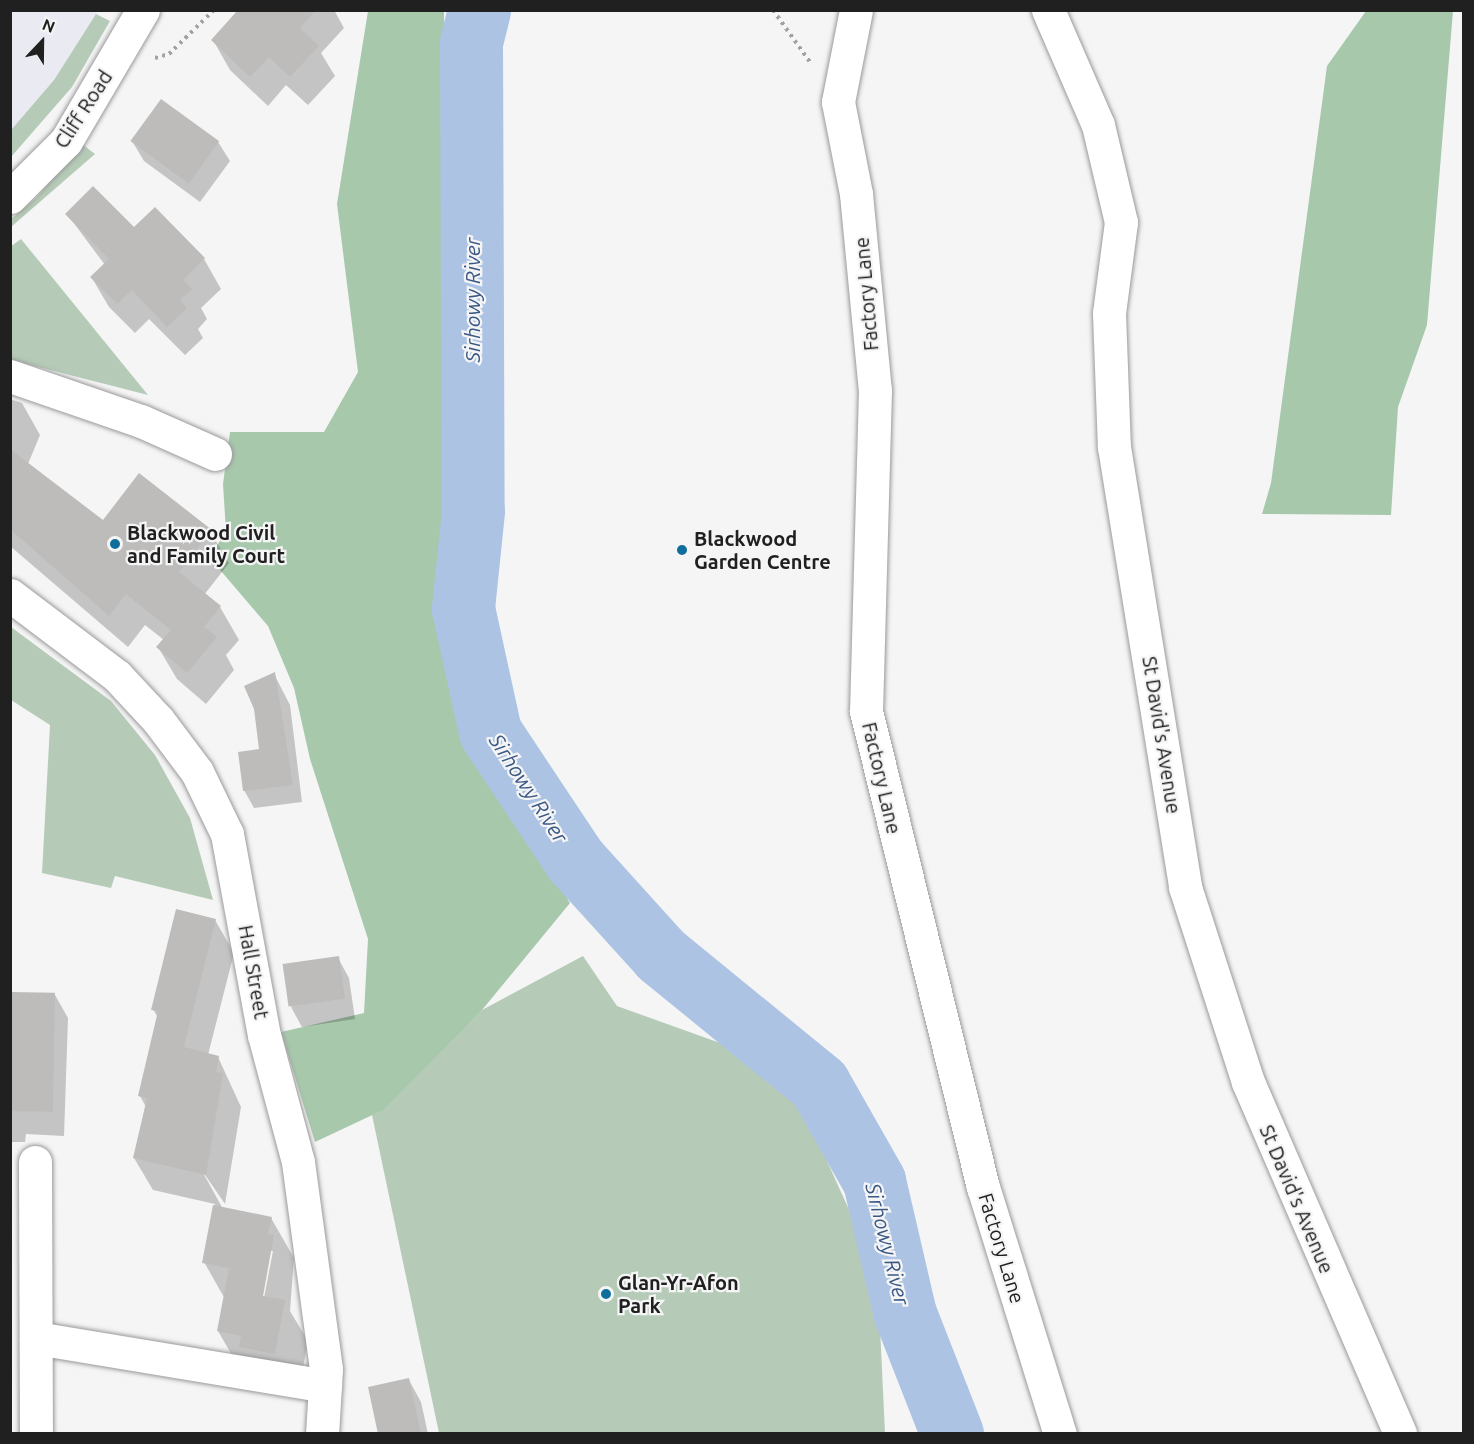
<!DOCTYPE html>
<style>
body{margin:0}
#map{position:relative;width:1474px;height:1444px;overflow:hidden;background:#f5f5f6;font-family:Ubuntu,sans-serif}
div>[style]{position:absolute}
.built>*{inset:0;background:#eaeaf3}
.green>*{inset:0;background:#b5cbb7}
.forest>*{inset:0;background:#a8c8ac}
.shadow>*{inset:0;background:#0003}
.river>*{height:63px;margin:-31.5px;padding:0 31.5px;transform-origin:31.5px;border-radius:31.5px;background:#acc3e4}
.building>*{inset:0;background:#bdbcbb;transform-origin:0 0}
.path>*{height:4px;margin-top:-2px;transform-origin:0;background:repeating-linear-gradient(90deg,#a2a2a3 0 3px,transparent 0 7.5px)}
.roads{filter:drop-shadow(0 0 2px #9a9a9b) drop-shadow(0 0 2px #9a9a9b)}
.minor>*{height:33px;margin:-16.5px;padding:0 16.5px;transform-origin:16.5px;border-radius:16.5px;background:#fff}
.dots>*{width:16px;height:16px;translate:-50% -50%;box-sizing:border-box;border:3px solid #f5f5f6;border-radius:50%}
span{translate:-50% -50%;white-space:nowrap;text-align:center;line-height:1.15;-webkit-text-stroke:4.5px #f5f5f6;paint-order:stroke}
.street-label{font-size:20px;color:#202020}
.poi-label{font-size:20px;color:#202020;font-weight:700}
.left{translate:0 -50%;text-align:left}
.water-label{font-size:21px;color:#3a5885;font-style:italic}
.frame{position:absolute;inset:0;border:12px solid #202020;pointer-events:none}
.north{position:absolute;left:12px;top:12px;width:60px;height:60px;-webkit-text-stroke:4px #f5f5f6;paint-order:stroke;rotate:22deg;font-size:16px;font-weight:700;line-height:24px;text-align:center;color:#202020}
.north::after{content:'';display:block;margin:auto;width:21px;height:27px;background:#202020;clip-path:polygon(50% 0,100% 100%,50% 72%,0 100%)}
</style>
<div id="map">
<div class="built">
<div style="clip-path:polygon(11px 11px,98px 11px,54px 80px,11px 130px)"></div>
</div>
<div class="green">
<div style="clip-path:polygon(96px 14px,110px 21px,72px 87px,11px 157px,11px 130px,54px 80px)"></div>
<div style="clip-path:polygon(82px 144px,95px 154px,11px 227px,11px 219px,36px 198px)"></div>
<div style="clip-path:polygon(21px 239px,148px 395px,11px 360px,10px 247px)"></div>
<div style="clip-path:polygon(11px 627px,111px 701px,155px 755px,190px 818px,213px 900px,115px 876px,111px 888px,42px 873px,50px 725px,11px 700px)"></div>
<div style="clip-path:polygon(583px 956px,617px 1006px,784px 1066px,855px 1223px,879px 1306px,885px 1433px,439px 1433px,372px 1115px,482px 1010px)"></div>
</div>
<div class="forest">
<div style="clip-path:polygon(368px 11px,444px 11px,444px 585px,466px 726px,570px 903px,482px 1010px,383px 1110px,315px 1142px,281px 1032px,364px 1013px,368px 939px,310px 759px,294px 688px,268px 626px,209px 557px,226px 532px,223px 484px,230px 432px,324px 432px,358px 372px,337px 204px)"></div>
<div style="clip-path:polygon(1366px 11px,1453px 11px,1427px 325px,1398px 407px,1391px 515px,1262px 514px,1271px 483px,1327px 66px)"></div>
</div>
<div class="shadow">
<div style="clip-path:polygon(240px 10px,334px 10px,344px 28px,321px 53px,335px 76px,308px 105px,286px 85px,268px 106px,230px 70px,213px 40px)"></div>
<div style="clip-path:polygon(132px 141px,218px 142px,230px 161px,200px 202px,144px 161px)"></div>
<div style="clip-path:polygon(155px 209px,204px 259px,221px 289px,201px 308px,207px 319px,198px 329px,203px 338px,185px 355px,149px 319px,135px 333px,109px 307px,92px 278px,105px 265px,67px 214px,134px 229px)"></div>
<div style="clip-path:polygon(10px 399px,22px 403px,40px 435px,28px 464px,103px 522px,210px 531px,229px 563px,204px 595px,220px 607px,239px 640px,226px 655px,234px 670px,206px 704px,177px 679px,158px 647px,164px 640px,145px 625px,128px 647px,10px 546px)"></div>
<div style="clip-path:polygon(274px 674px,290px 705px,302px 802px,254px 808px,244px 790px,261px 750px,256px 708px)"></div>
<div style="clip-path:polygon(evenodd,215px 920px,234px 953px,208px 1055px,218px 1057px,241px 1107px,225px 1204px,201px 1169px,223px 1209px,271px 1218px,294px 1258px,290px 1311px,308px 1341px,298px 1394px,241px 1371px,218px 1331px,225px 1299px,204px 1262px,215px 1204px,153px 1190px,134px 1158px,146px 1107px,140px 1096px,158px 1018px,153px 1009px,215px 920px,270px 1251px,273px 1251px,263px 1303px,260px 1303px,270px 1251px)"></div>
<div style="clip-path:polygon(338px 958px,349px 978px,355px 1019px,302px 1027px,291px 1007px)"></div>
<div style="clip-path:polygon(10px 993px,55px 995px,68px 1018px,64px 1136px,26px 1134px,25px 1142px,10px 1142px)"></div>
<div style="clip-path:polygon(409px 1380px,421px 1402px,428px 1434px,380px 1434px)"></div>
</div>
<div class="river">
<div style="left:479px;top:10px;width:33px;rotate:104deg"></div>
<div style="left:471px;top:42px;width:469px;rotate:89.8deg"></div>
<div style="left:473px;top:511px;width:98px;rotate:95.9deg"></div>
<div style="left:463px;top:608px;width:127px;rotate:77.7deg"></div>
<div style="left:490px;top:732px;width:154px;rotate:56.4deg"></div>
<div style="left:575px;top:860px;width:128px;rotate:47.8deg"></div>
<div style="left:661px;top:955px;width:204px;rotate:39.2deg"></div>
<div style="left:819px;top:1084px;width:112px;rotate:60.4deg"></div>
<div style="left:874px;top:1181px;width:137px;rotate:76.9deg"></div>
<div style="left:905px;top:1314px;width:129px;rotate:68.6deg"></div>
</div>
<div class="building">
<div style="clip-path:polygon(238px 10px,316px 10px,300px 28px,319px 46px,290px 77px,269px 57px,250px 77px,211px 40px)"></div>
<div style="left:161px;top:99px;width:72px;height:52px;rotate:36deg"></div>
<div style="clip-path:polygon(93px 186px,134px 227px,155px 207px,205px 258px,183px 280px,192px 289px,180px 300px,187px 308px,167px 327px,132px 290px,117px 304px,90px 277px,109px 259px,65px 214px)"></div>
<div style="clip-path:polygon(10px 449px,103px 520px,139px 473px,212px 530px,179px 572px,221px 606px,204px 627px,217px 637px,187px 673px,156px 647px,171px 630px,126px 594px,109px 616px,10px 529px)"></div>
<div style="clip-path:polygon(275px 672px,293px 785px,243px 791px,238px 752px,259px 749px,254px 709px,244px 686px)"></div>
<div style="clip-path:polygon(176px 909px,216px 919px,184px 1047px,219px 1056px,216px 1072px,223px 1073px,206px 1175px,133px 1158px,147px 1098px,138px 1096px,158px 1011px,151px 1010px)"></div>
<div style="left:339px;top:956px;width:43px;height:57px;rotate:82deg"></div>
<div style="left:10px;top:992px;width:45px;height:119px;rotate:1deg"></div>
<div style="clip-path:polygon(213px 1205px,272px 1217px,268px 1234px,274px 1235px,263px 1296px,285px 1300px,275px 1354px,239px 1347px,241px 1336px,217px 1331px,229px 1268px,202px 1263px)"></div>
<div style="clip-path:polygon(409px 1378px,421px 1434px,378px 1434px,368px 1387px)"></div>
</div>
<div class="path">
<div style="left:773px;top:10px;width:64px;rotate:54.6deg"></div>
<div style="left:155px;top:58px;width:15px;rotate:-16deg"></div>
<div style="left:169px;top:54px;width:63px;rotate:-44.4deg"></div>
</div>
<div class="roads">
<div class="minor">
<div style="left:856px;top:10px;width:94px;rotate:101.1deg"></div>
<div style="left:838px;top:102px;width:94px;rotate:78.9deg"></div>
<div style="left:856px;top:194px;width:197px;rotate:84.5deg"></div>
<div style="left:875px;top:390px;width:321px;rotate:91.6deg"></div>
<div style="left:866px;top:711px;width:490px;rotate:76.2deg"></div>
<div style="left:983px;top:1187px;width:259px;rotate:72.7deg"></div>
<div style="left:1048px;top:10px;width:125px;rotate:66.5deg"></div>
<div style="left:1098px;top:125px;width:100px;rotate:76.7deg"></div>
<div style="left:1121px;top:222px;width:92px;rotate:97.5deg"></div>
<div style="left:1109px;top:313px;width:134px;rotate:87.9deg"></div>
<div style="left:1114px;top:447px;width:446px;rotate:80.8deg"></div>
<div style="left:1185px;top:887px;width:205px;rotate:72.1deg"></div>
<div style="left:1248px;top:1082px;width:383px;rotate:66.6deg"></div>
<div style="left:10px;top:197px;width:79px;rotate:-45deg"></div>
<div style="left:66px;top:141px;width:152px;rotate:-59.6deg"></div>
<div style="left:10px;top:376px;width:139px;rotate:19deg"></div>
<div style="left:141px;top:421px;width:81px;rotate:24deg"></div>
<div style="left:10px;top:595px;width:134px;rotate:37.1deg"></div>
<div style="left:117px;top:676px;width:60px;rotate:47deg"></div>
<div style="left:158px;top:720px;width:65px;rotate:53.1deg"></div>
<div style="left:197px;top:772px;width:69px;rotate:64.2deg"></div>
<div style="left:227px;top:834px;width:204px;rotate:79.6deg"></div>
<div style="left:264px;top:1035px;width:131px;rotate:75deg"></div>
<div style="left:298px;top:1162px;width:209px;rotate:82.3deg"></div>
<div style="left:326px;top:1369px;width:65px;rotate:93.5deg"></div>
<div style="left:35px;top:1162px;width:272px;rotate:89.8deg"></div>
<div style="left:36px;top:1338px;width:293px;rotate:9.4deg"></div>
</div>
</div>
<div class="dots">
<div style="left:115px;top:544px;background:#106e9c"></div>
<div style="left:682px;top:550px;background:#106e9c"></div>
<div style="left:606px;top:1294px;background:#106e9c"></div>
</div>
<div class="street-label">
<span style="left:83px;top:109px;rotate:-57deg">Cliff Road</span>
<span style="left:866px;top:294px;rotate:-95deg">Factory Lane</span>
<span style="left:1162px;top:735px;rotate:81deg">St David's Avenue</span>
<span style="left:882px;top:778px;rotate:77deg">Factory Lane</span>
<span style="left:254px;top:972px;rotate:80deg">Hall Street</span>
<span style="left:1297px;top:1199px;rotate:67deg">St David's Avenue</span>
<span style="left:1002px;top:1248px;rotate:73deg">Factory Lane</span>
</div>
<div class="poi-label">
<span class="left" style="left:127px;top:544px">Blackwood Civil<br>and Family Court</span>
<span class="left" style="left:694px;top:550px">Blackwood<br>Garden Centre</span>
<span class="left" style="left:618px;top:1294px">Glan-Yr-Afon<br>Park</span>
</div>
<div class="water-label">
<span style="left:472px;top:300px;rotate:-90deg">Sirhowy River</span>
<span style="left:529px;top:788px;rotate:57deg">Sirhowy River</span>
<span style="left:888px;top:1244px;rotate:76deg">Sirhowy River</span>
</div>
<div class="frame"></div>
<div class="north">N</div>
</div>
